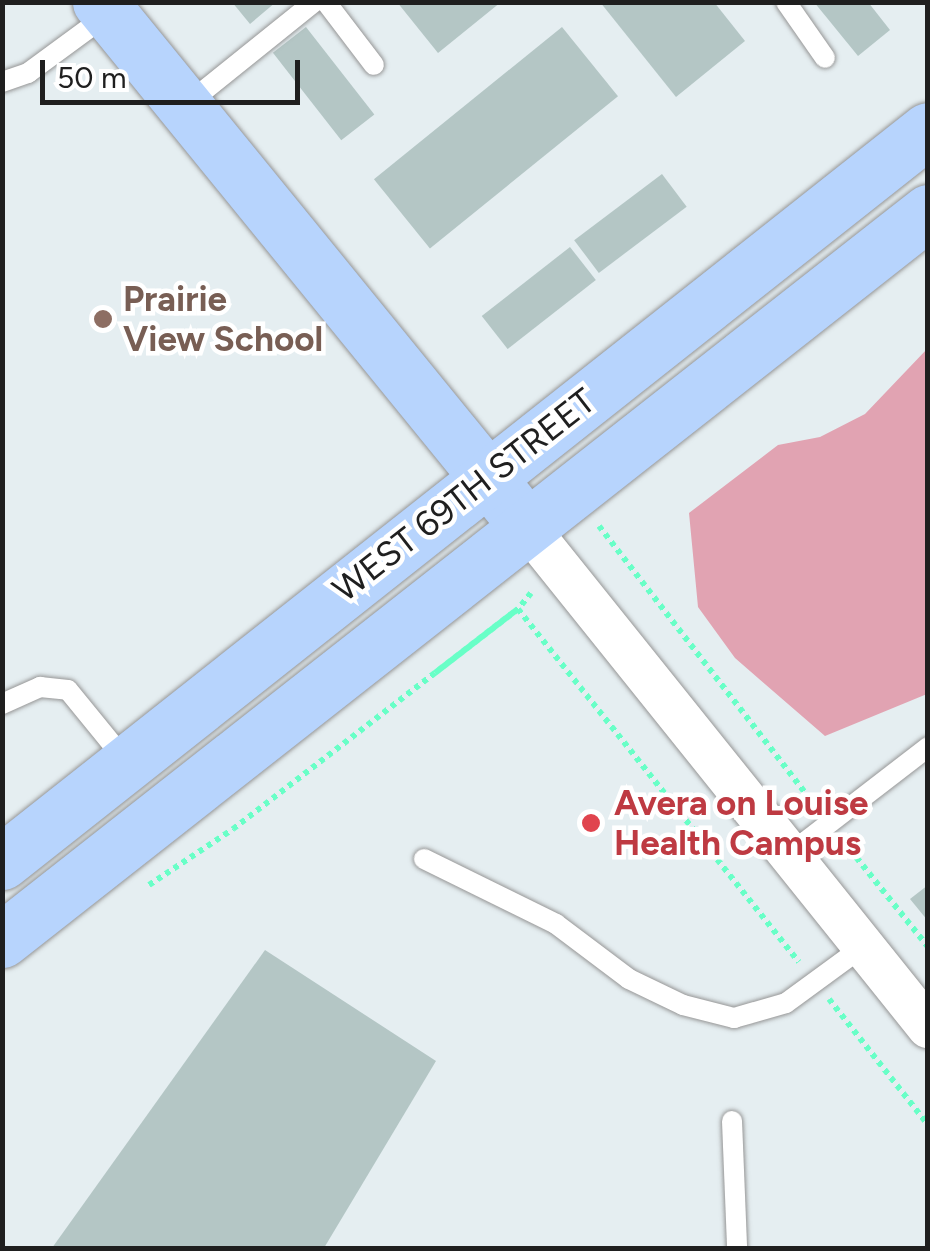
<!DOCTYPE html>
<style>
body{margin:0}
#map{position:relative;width:930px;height:1251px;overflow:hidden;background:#e5eef1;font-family:Figtree,sans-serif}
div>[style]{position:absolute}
.water>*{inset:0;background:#e1a3b2}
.building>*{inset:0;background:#b4c6c5;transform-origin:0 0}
.path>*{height:6px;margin-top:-3px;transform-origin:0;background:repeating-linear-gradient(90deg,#68ffc7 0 5px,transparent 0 10px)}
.roads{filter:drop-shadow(0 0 2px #969696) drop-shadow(0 0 2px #969696)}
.lane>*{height:20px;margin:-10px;padding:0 10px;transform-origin:10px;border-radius:10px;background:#fff}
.street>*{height:42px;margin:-21px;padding:0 21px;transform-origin:21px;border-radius:21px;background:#fff}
.secondary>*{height:55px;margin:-27.5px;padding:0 27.5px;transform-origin:27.5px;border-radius:27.5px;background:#b7d4fd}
.dots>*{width:28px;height:28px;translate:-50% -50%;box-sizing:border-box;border:5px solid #fff;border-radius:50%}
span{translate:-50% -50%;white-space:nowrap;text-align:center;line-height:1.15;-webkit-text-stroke:9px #fff;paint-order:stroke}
.education-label{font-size:35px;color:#785e54;font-weight:700}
.left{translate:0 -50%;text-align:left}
.street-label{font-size:35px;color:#1f1f1f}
.health-label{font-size:35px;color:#be3a42;font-weight:700}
.frame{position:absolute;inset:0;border:5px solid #1f1f1f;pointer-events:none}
.scale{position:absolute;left:40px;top:60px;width:260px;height:45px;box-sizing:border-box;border:5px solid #1f1f1f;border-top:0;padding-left:12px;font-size:30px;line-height:35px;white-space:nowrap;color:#1f1f1f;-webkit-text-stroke:8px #fff;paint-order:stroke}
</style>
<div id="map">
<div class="water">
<div style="clip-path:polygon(927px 349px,927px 694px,825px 736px,735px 658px,698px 607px,689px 513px,778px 445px,820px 437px,865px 414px)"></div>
</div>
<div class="building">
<div style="clip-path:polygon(232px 2px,276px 2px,250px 24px)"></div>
<div style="clip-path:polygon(397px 2px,501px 2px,438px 53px)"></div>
<div style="clip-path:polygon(600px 2px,714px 2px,745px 41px,676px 97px)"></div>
<div style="clip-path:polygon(814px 2px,868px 2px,890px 30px,858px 56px)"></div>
<div style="left:306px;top:27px;width:111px;height:42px;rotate:52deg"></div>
<div style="left:562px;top:27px;width:89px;height:242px;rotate:51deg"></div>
<div style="left:662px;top:174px;width:41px;height:110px;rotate:53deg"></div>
<div style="left:570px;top:247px;width:42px;height:112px;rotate:52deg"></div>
<div style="clip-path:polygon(928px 885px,928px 921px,910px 899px)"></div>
<div style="clip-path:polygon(265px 950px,436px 1061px,324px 1248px,52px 1248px)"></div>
</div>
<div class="path">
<div style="left:599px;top:526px;width:353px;rotate:52.3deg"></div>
<div style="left:531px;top:593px;width:21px;rotate:129deg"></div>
<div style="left:518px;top:609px;width:451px;rotate:51.5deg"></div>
<div style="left:844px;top:842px;width:134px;rotate:51.3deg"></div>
<div style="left:149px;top:885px;width:101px;rotate:-33.7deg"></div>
<div style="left:233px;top:829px;width:360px;rotate:-37.7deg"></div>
<div style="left:518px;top:609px;width:105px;rotate:142.4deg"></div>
<div style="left:829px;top:999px;width:160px;rotate:51.8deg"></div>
</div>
<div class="roads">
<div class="lane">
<div style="left:326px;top:2px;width:79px;rotate:52.7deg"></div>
<div style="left:786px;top:2px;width:68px;rotate:55.1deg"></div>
<div style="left:2px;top:82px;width:28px;rotate:-19deg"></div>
<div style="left:28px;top:73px;width:98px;rotate:-36.3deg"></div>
<div style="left:186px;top:105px;width:164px;rotate:-38.8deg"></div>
<div style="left:2px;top:704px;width:42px;rotate:-24.1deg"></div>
<div style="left:40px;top:687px;width:28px;rotate:6deg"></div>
<div style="left:68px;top:690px;width:92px;rotate:50.8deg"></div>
<div style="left:788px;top:855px;width:177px;rotate:-37.6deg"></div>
<div style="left:424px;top:859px;width:147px;rotate:26.2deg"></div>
<div style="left:556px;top:924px;width:91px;rotate:37deg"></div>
<div style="left:629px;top:979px;width:60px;rotate:25.7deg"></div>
<div style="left:683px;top:1005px;width:53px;rotate:14.3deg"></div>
<div style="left:734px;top:1018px;width:54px;rotate:-16.1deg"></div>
<div style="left:786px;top:1003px;width:97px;rotate:-36.2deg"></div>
<div style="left:732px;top:1121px;width:127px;rotate:87.7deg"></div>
</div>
<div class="street">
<div style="left:528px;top:528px;width:640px;rotate:51.28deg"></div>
</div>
<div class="secondary">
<div style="left:100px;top:2px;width:648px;rotate:50.83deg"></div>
<div style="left:2px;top:862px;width:1180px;rotate:-38.33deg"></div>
<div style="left:2px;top:940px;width:1178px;rotate:-38.17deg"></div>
</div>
</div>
<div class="dots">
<div style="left:103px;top:319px;background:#8d6e63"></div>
<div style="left:591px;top:823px;background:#e0444e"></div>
</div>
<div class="education-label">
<span class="left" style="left:123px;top:319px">Prairie<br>View School</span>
</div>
<div class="street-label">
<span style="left:464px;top:495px;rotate:-38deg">WEST 69TH STREET</span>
</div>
<div class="health-label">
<span class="left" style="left:614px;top:823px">Avera on Louise<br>Health Campus</span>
</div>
<div class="frame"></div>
<div class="scale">50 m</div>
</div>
